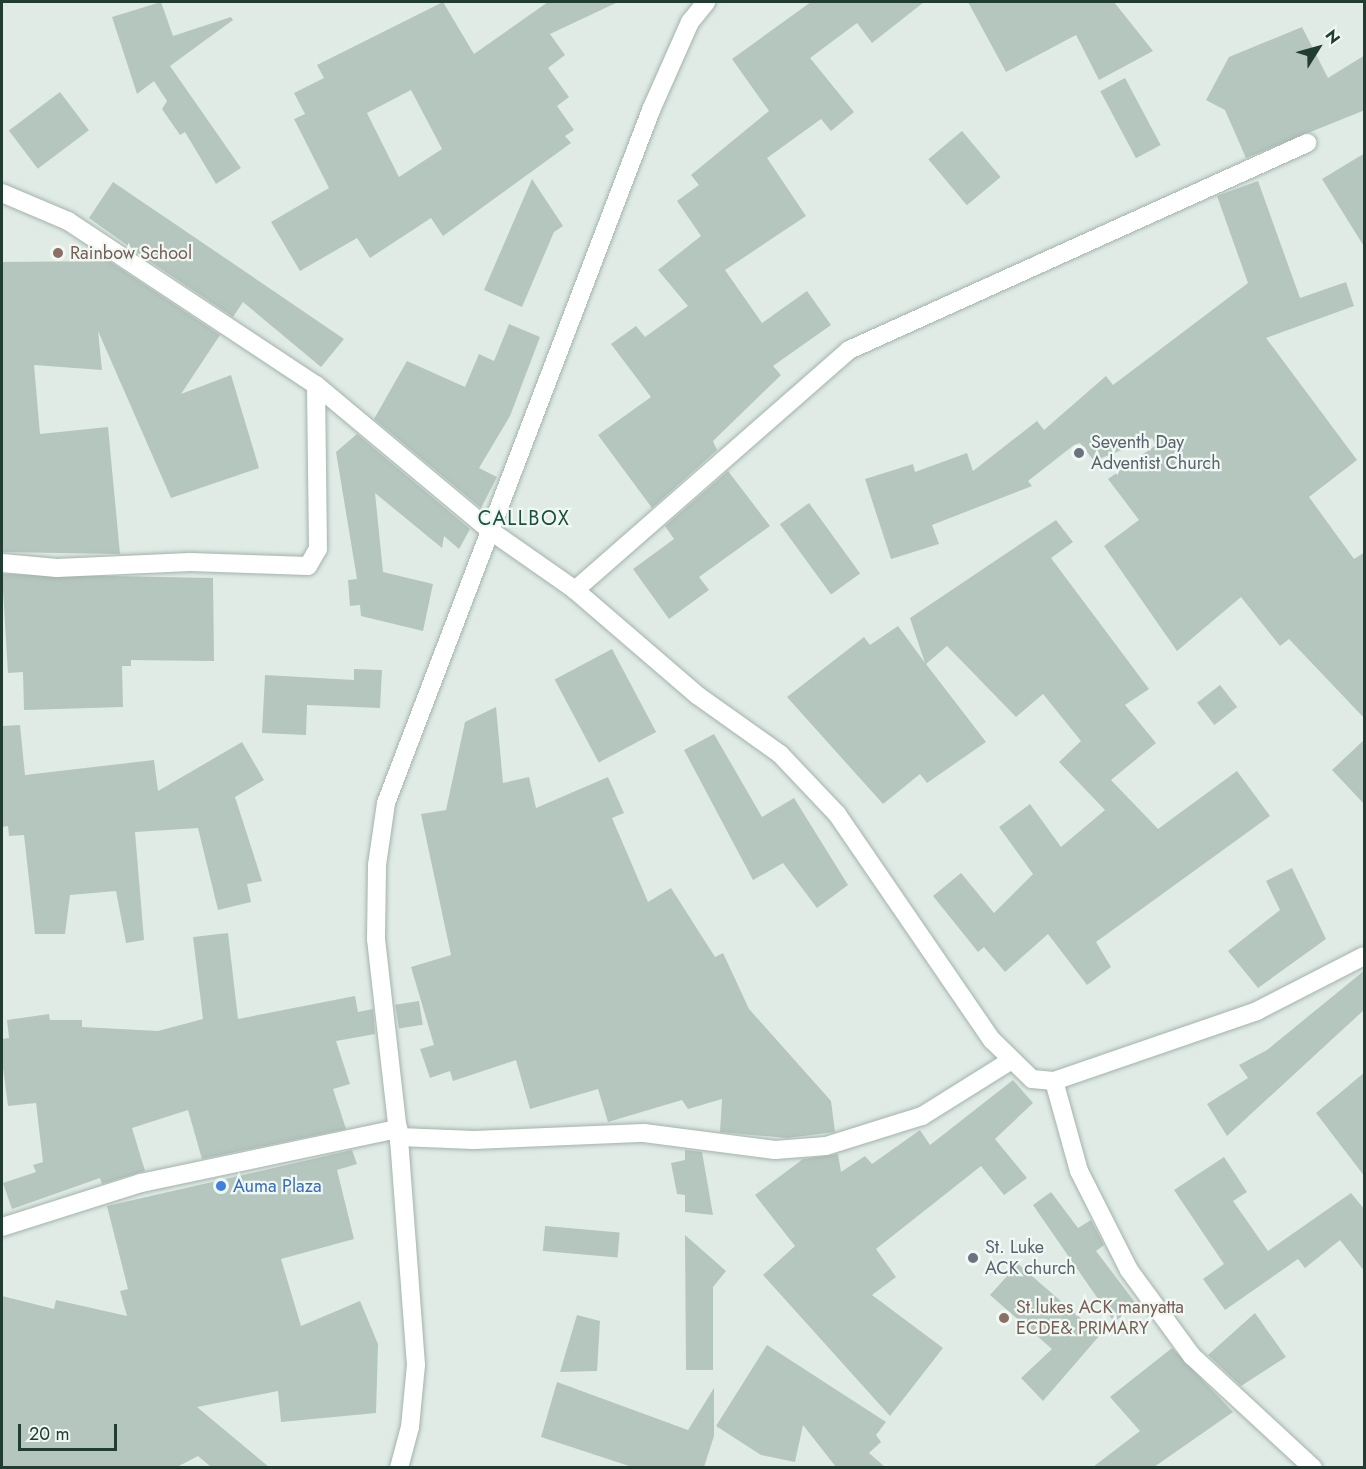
<!DOCTYPE html>
<style>
body{margin:0}
#map{position:relative;width:1366px;height:1469px;overflow:hidden;background:#e0ebe6;font-family:Jost,sans-serif}
div>[style]{position:absolute}
.building>*{inset:0;background:#b5c6be;transform-origin:0 0}
.roads{filter:drop-shadow(0 0 2px #a3b3ad) drop-shadow(0 0 2px #a3b3ad)}
.minor>*{height:18px;margin:-9px;padding:0 9px;transform-origin:9px;border-radius:9px;background:#fff}
.tertiary>*{height:18px;margin:-9px;padding:0 9px;transform-origin:9px;border-radius:9px;background:#fff}
.dots>*{width:16px;height:16px;translate:-50% -50%;box-sizing:border-box;border:3px solid #f0f8f4;border-radius:50%}
span{translate:-50% -50%;white-space:nowrap;text-align:center;line-height:1.15;-webkit-text-stroke:4.5px #f0f8f4;paint-order:stroke}
.education-label{font-size:18px;color:#785e54}
.left{translate:0 -50%;text-align:left}
.worship-label{font-size:18px;color:#5b616d}
.shop-label{font-size:18px;color:#366cbe}
.neighbourhood-label{font-size:20px;color:#1b4f40;letter-spacing:1.5px}
.frame{position:absolute;inset:0;border:3px solid #203c33;pointer-events:none}
.north{position:absolute;left:1288px;top:18px;width:60px;height:60px;-webkit-text-stroke:4px #f0f8f4;paint-order:stroke;rotate:53deg;font-size:16px;font-weight:700;line-height:24px;text-align:center;color:#203c33}
.north::after{content:'';display:block;margin:auto;width:21px;height:27px;background:#203c33;clip-path:polygon(50% 0,100% 100%,50% 72%,0 100%)}
.scale{position:absolute;left:18px;top:1424px;width:99px;height:27px;box-sizing:border-box;border:3px solid #203c33;border-top:0;padding-left:8px;font-size:18px;line-height:21px;white-space:nowrap;color:#203c33;-webkit-text-stroke:4px #f0f8f4;paint-order:stroke}
</style>
<div id="map">
<div class="building">
<div style="clip-path:polygon(161px 2px,173px 36px,231px 17px,233px 20px,170px 66px,241px 168px,216px 184px,185px 132px,180px 135px,162px 109px,167px 101px,154px 81px,137px 94px,112px 17px)"></div>
<div style="clip-path:polygon(evenodd,443px 2px,474px 54px,548px 2px,618px 2px,550px 34px,565px 55px,548px 68px,569px 97px,557px 106px,574px 130px,565px 136px,571px 143px,443px 236px,431px 218px,370px 258px,357px 238px,300px 271px,271px 222px,329px 188px,294px 119px,305px 114px,294px 93px,324px 78px,317px 65px,443px 2px,411px 90px,442px 149px,399px 177px,367px 113px,411px 90px)"></div>
<div style="clip-path:polygon(811px 2px,924px 2px,872px 43px,857px 23px,810px 58px,854px 112px,831px 131px,821px 119px,767px 158px,806px 216px,725px 270px,762px 323px,807px 291px,831px 325px,773px 366px,781px 375px,713px 441px,717px 450px,652px 508px,598px 435px,651px 397px,611px 344px,636px 326px,645px 337px,688px 306px,658px 270px,701px 236px,677px 201px,699px 185px,691px 175px,769px 111px,732px 59px)"></div>
<div style="clip-path:polygon(968px 2px,1114px 2px,1153px 51px,1099px 80px,1076px 35px,1006px 72px)"></div>
<div style="clip-path:polygon(1302px 27px,1328px 78px,1365px 55px,1365px 110px,1246px 158px,1225px 110px,1206px 100px,1229px 57px)"></div>
<div style="left:1125px;top:78px;width:76px;height:28px;rotate:62deg"></div>
<div style="left:60px;top:92px;width:48px;height:64px;rotate:53deg"></div>
<div style="left:962px;top:131px;width:60px;height:44px;rotate:50deg"></div>
<div style="clip-path:polygon(1365px 153px,1365px 248px,1322px 179px)"></div>
<div style="clip-path:polygon(532px 179px,563px 226px,554px 232px,522px 307px,484px 290px)"></div>
<div style="clip-path:polygon(1258px 181px,1300px 298px,1346px 282px,1354px 306px,1266px 338px,1357px 460px,1309px 497px,1354px 559px,1365px 552px,1365px 719px,1289px 639px,1280px 646px,1241px 597px,1177px 651px,1104px 546px,1139px 520px,1108px 479px,1156px 445px,1152px 438px,1094px 461px,1080px 443px,1074px 445px,1028px 481px,1032px 486px,932px 525px,939px 544px,891px 559px,865px 479px,913px 464px,915px 472px,967px 453px,973px 471px,1037px 421px,1044px 430px,1106px 376px,1113px 385px,1248px 283px,1217px 196px)"></div>
<div style="clip-path:polygon(113px 182px,203px 243px,344px 339px,321px 367px,243px 302px,233px 317px,151px 262px,89px 218px)"></div>
<div style="clip-path:polygon(109px 261px,220px 335px,181px 394px,231px 375px,259px 468px,171px 498px,98px 331px,102px 370px,34px 365px,40px 434px,108px 427px,120px 554px,2px 552px,2px 262px)"></div>
<div style="clip-path:polygon(509px 324px,540px 337px,510px 416px,479px 468px,497px 477px,481px 508px,374px 419px,407px 361px,465px 387px,479px 354px,494px 361px)"></div>
<div style="clip-path:polygon(357px 434px,470px 529px,459px 549px,444px 536px,442px 548px,375px 493px,383px 572px,433px 584px,423px 631px,361px 616px,360px 605px,350px 606px,348px 580px,357px 579px,336px 452px)"></div>
<div style="clip-path:polygon(728px 471px,770px 526px,699px 577px,709px 590px,669px 619px,633px 569px,674px 539px,665px 526px)"></div>
<div style="left:809px;top:503px;width:87px;height:36px;rotate:54deg"></div>
<div style="clip-path:polygon(1056px 520px,1073px 542px,1051px 558px,1149px 689px,1125px 705px,1156px 743px,1111px 780px,1158px 829px,1237px 771px,1270px 816px,1096px 942px,1111px 967px,1087px 985px,1048px 934px,1005px 972px,984px 947px,978px 952px,933px 896px,961px 873px,994px 913px,1033px 874px,999px 827px,1030px 804px,1061px 847px,1105px 810px,1059px 762px,1081px 741px,1043px 694px,1016px 717px,947px 646px,926px 664px,986px 742px,927px 783px,920px 774px,883px 804px,787px 697px,864px 637px,870px 645px,898px 626px,925px 663px,910px 618px)"></div>
<div style="clip-path:polygon(2px 574px,213px 578px,214px 661px,131px 660px,131px 666px,122px 666px,123px 707px,24px 710px,23px 672px,8px 673px)"></div>
<div style="left:612px;top:649px;width:94px;height:65px;rotate:62deg"></div>
<div style="clip-path:polygon(354px 669px,382px 670px,380px 708px,307px 705px,306px 735px,262px 733px,265px 675px,354px 680px)"></div>
<div style="left:1220px;top:685px;width:28px;height:29px;rotate:52deg"></div>
<div style="clip-path:polygon(496px 707px,503px 783px,529px 777px,536px 808px,608px 777px,624px 813px,612px 818px,648px 902px,671px 888px,715px 957px,723px 953px,749px 1009px,831px 1101px,835px 1132px,787px 1138px,720px 1132px,722px 1099px,688px 1109px,682px 1100px,608px 1122px,598px 1089px,530px 1109px,516px 1060px,453px 1081px,450px 1071px,430px 1078px,420px 1049px,434px 1045px,411px 967px,451px 955px,421px 814px,446px 810px,465px 722px)"></div>
<div style="clip-path:polygon(20px 725px,25px 775px,154px 760px,158px 791px,242px 742px,264px 780px,235px 797px,262px 881px,247px 884px,251px 902px,218px 910px,198px 828px,135px 832px,144px 940px,126px 943px,116px 891px,70px 895px,65px 934px,35px 934px,24px 835px,9px 836px,8px 826px,2px 827px,2px 726px)"></div>
<div style="clip-path:polygon(714px 734px,762px 817px,794px 798px,848px 885px,817px 908px,783px 863px,753px 880px,684px 750px)"></div>
<div style="clip-path:polygon(1365px 739px,1365px 805px,1332px 770px)"></div>
<div style="clip-path:polygon(1292px 868px,1326px 939px,1258px 988px,1228px 951px,1280px 910px,1266px 881px)"></div>
<div style="clip-path:polygon(228px 933px,238px 1019px,355px 996px,358px 1012px,373px 1009px,375px 1034px,336px 1041px,350px 1084px,333px 1089px,346px 1129px,202px 1159px,188px 1110px,132px 1128px,145px 1171px,102px 1184px,100px 1178px,12px 1209px,3px 1183px,36px 1172px,33px 1165px,43px 1162px,36px 1103px,8px 1106px,2px 1060px,2px 1039px,9px 1038px,7px 1020px,49px 1014px,50px 1020px,82px 1020px,82px 1027px,158px 1031px,203px 1019px,193px 937px)"></div>
<div style="clip-path:polygon(1365px 970px,1365px 1009px,1227px 1136px,1207px 1104px,1248px 1078px,1239px 1065px,1267px 1050px)"></div>
<div style="left:419px;top:1001px;width:24px;height:24px;rotate:81deg"></div>
<div style="clip-path:polygon(1365px 1072px,1365px 1177px,1316px 1113px)"></div>
<div style="clip-path:polygon(1013px 1080px,1033px 1103px,995px 1139px,1027px 1178px,1004px 1195px,981px 1166px,876px 1249px,896px 1277px,872px 1295px,943px 1348px,890px 1416px,763px 1275px,795px 1246px,755px 1195px,803px 1159px,838px 1154px,841px 1172px,865px 1156px,872px 1164px,920px 1130px,930px 1145px)"></div>
<div style="clip-path:polygon(352px 1150px,357px 1164px,337px 1170px,354px 1239px,281px 1259px,301px 1326px,360px 1301px,378px 1344px,376px 1413px,281px 1422px,278px 1391px,197px 1407px,269px 1467px,211px 1467px,198px 1456px,177px 1467px,2px 1467px,2px 1296px,54px 1309px,56px 1300px,127px 1316px,120px 1291px,128px 1289px,107px 1206px)"></div>
<div style="clip-path:polygon(685px 1150px,702px 1152px,713px 1215px,685px 1212px,685px 1195px,677px 1194px,671px 1163px,685px 1160px)"></div>
<div style="clip-path:polygon(1224px 1157px,1247px 1192px,1233px 1201px,1268px 1251px,1351px 1193px,1365px 1210px,1365px 1272px,1340px 1240px,1305px 1268px,1298px 1259px,1225px 1310px,1203px 1279px,1224px 1264px,1174px 1190px)"></div>
<div style="clip-path:polygon(1051px 1192px,1078px 1228px,1091px 1220px,1104px 1245px,1096px 1251px,1137px 1305px,1114px 1322px,1033px 1205px)"></div>
<div style="left:545px;top:1226px;width:75px;height:25px;rotate:5deg"></div>
<div style="clip-path:polygon(685px 1235px,726px 1271px,713px 1287px,713px 1370px,686px 1370px)"></div>
<div style="clip-path:polygon(1018px 1264px,1100px 1335px,1043px 1401px,1021px 1378px,1052px 1349px,990px 1295px)"></div>
<div style="clip-path:polygon(1255px 1313px,1286px 1357px,1241px 1386px,1208px 1355px)"></div>
<div style="clip-path:polygon(577px 1315px,600px 1321px,597px 1371px,560px 1372px)"></div>
<div style="clip-path:polygon(767px 1345px,886px 1422px,876px 1435px,881px 1442px,869px 1453px,885px 1467px,836px 1467px,803px 1425px,795px 1462px,761px 1455px,716px 1426px)"></div>
<div style="clip-path:polygon(1172px 1348px,1233px 1412px,1154px 1467px,1093px 1467px,1140px 1431px,1110px 1397px)"></div>
<div style="clip-path:polygon(557px 1382px,688px 1430px,714px 1388px,714px 1436px,704px 1467px,632px 1467px,541px 1437px)"></div>
</div>
<div class="roads">
<div class="minor">
<div style="left:2px;top:193px;width:72px;rotate:23deg"></div>
<div style="left:68px;top:221px;width:297px;rotate:33.5deg"></div>
<div style="left:316px;top:385px;width:224px;rotate:39.9deg"></div>
<div style="left:488px;top:529px;width:106px;rotate:35deg"></div>
<div style="left:575px;top:590px;width:161px;rotate:40.7deg"></div>
<div style="left:697px;top:695px;width:102px;rotate:35.4deg"></div>
<div style="left:780px;top:754px;width:83px;rotate:46.5deg"></div>
<div style="left:837px;top:814px;width:274px;rotate:55.6deg"></div>
<div style="left:992px;top:1040px;width:56px;rotate:44.3deg"></div>
<div style="left:1032px;top:1079px;width:22px;rotate:5deg"></div>
<div style="left:1054px;top:1081px;width:215px;rotate:-19deg"></div>
<div style="left:1257px;top:1011px;width:120px;rotate:-27.2deg"></div>
<div style="left:2px;top:563px;width:55px;rotate:5.2deg"></div>
<div style="left:57px;top:568px;width:133px;rotate:-2.6deg"></div>
<div style="left:190px;top:562px;width:118px;rotate:1.9deg"></div>
<div style="left:308px;top:566px;width:20px;rotate:-60deg"></div>
<div style="left:318px;top:549px;width:164px;rotate:-90.7deg"></div>
<div style="left:575px;top:590px;width:364px;rotate:-41.2deg"></div>
<div style="left:849px;top:350px;width:503px;rotate:-24.32deg"></div>
<div style="left:1054px;top:1081px;width:93px;rotate:74.5deg"></div>
<div style="left:1079px;top:1171px;width:111px;rotate:63.2deg"></div>
<div style="left:1129px;top:1270px;width:107px;rotate:53.8deg"></div>
<div style="left:1192px;top:1356px;width:165px;rotate:42.8deg"></div>
<div style="left:399px;top:1137px;width:75px;rotate:2.3deg"></div>
<div style="left:474px;top:1140px;width:170px;rotate:-2.4deg"></div>
<div style="left:644px;top:1133px;width:132px;rotate:7.4deg"></div>
<div style="left:775px;top:1150px;width:51px;rotate:-4.5deg"></div>
<div style="left:826px;top:1146px;width:101px;rotate:-17.4deg"></div>
<div style="left:922px;top:1116px;width:104px;rotate:-32deg"></div>
<div style="left:2px;top:1227px;width:146px;rotate:-17.6deg"></div>
<div style="left:141px;top:1183px;width:263px;rotate:-11.9deg"></div>
</div>
<div class="tertiary">
<div style="left:399px;top:1468px;width:42px;rotate:-75deg"></div>
<div style="left:410px;top:1427px;width:62px;rotate:-84.5deg"></div>
<div style="left:416px;top:1365px;width:225px;rotate:-94.3deg"></div>
<div style="left:399px;top:1141px;width:203px;rotate:-96.5deg"></div>
<div style="left:376px;top:939px;width:74px;rotate:-89.2deg"></div>
<div style="left:377px;top:865px;width:63px;rotate:-81.7deg"></div>
<div style="left:386px;top:803px;width:742px;rotate:-69.07deg"></div>
<div style="left:651px;top:110px;width:96px;rotate:-66.1deg"></div>
<div style="left:690px;top:22px;width:26px;rotate:-51deg"></div>
</div>
</div>
<div class="dots">
<div style="left:58px;top:253px;background:#8d6e63"></div>
<div style="left:1079px;top:453px;background:#6b7280"></div>
<div style="left:221px;top:1186px;background:#3f7fe0"></div>
<div style="left:973px;top:1258px;background:#6b7280"></div>
<div style="left:1004px;top:1318px;background:#8d6e63"></div>
</div>
<div class="education-label">
<span class="left" style="left:70px;top:253px">Rainbow School</span>
<span class="left" style="left:1016px;top:1318px">St.lukes ACK manyatta<br>ECDE&amp; PRIMARY</span>
</div>
<div class="worship-label">
<span class="left" style="left:1091px;top:453px">Seventh Day<br>Adventist Church</span>
<span class="left" style="left:985px;top:1258px">St. Luke<br>ACK church</span>
</div>
<div class="shop-label">
<span class="left" style="left:233px;top:1186px">Auma Plaza</span>
</div>
<div class="neighbourhood-label">
<span style="left:524px;top:518px">CALLBOX</span>
</div>
<div class="frame"></div>
<div class="north">N</div>
<div class="scale">20 m</div>
</div>
